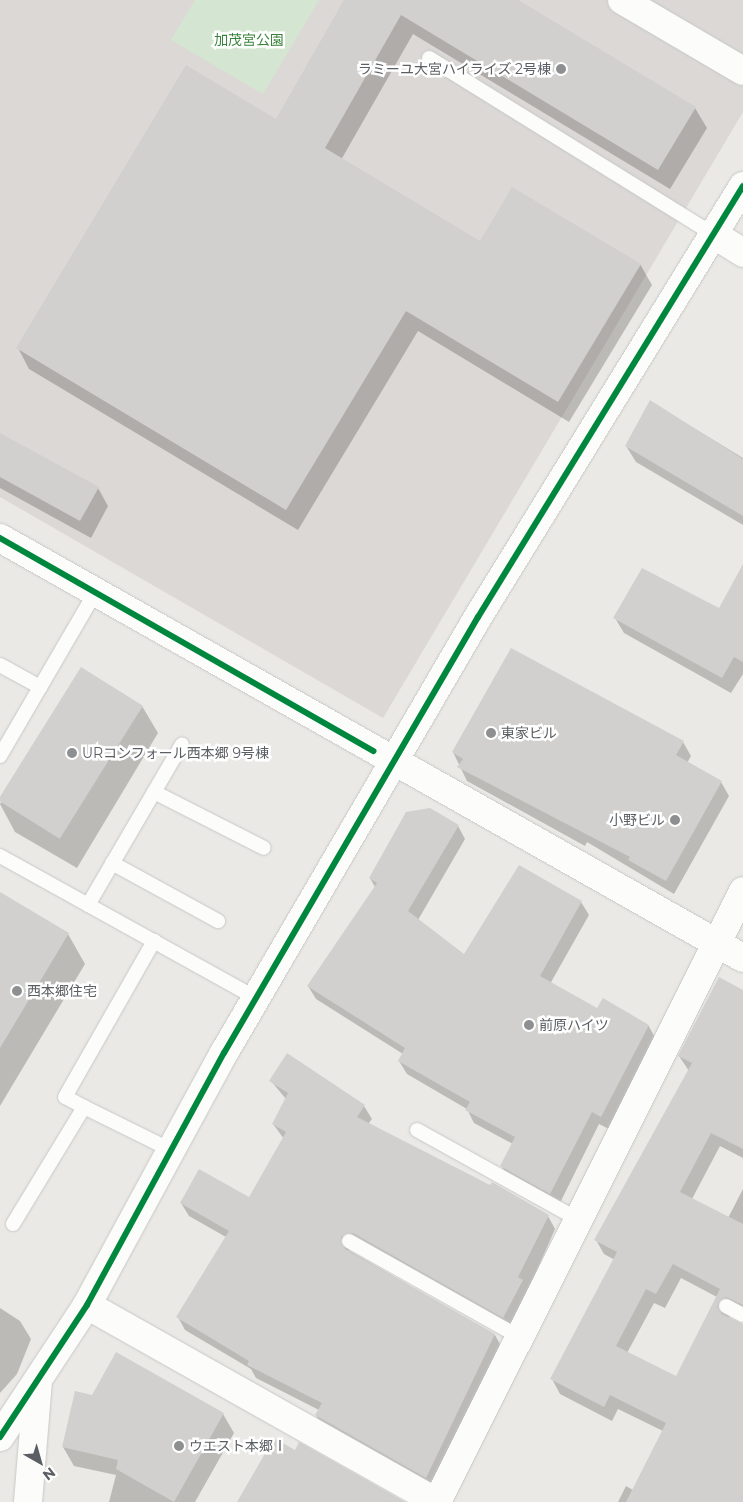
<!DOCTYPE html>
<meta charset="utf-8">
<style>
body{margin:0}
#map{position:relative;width:743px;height:1502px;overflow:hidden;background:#ebe9e5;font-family:Montserrat,"Noto Sans JP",sans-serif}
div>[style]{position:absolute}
.industrial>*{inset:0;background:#dbd8d5}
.green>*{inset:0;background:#d4e6d1}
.shadow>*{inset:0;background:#0003}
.building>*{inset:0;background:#d1d0ce;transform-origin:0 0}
.roads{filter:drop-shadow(0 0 1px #c7c8c7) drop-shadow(0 0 1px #c7c8c7)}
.lane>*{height:14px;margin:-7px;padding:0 7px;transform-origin:7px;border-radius:7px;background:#fcfcfb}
.street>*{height:28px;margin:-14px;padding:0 14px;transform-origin:14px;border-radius:14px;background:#fcfcfb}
.secondary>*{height:28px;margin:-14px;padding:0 14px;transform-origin:14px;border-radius:14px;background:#fcfcfb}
.cycleway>*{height:6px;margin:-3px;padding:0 3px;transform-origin:3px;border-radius:3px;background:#00873e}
.dots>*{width:14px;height:14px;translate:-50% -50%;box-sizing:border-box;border:2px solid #fff;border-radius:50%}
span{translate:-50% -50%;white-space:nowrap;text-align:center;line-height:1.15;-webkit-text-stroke:5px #fff;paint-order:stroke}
.park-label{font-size:14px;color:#3a833b}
.poi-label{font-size:14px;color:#5b5f63}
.right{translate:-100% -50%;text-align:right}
.left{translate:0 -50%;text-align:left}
.north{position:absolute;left:15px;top:1437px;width:50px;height:50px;-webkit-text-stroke:4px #fff;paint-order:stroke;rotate:142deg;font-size:14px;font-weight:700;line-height:20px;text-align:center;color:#5b5f63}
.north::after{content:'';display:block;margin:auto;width:18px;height:22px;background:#5b5f63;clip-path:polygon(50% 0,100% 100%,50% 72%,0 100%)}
</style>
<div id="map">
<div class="industrial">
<div style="clip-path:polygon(0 0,743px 0,743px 112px,383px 718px,0 497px)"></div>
</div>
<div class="green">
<div style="clip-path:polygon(195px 0,319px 0,263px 94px,171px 40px)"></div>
</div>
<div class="shadow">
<div style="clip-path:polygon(345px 0,517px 0,695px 108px,707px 128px,670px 189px,413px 34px,341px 160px,480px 243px,640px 264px,652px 285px,569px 422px,418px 331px,298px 530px,29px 369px,18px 348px,277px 121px)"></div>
<div style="clip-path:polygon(651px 402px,743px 458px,743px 525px,636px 462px,626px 446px)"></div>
<div style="clip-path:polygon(0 434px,98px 488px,108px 506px,91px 538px,0 488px)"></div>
<div style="clip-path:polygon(743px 569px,743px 674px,731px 693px,624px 633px,615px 618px,719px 609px)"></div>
<div style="clip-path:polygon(81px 669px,142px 706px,158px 733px,77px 868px,15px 832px,0 804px)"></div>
<div style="clip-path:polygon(683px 742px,691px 756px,687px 763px,721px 782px,729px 796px,674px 894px,587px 842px,585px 846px,467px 781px,453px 752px)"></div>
<div style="clip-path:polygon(458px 826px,465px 839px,418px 920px,464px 956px,581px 902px,589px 915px,550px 984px,597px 1010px,648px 1025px,656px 1039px,609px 1129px,599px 1124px,558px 1207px,509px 1180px,502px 1166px,513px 1144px,474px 1123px,467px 1109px,407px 1074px,399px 1061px,403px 1054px,316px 999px,308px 986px,375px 887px,370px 878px)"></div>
<div style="clip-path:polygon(0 894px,68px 934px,85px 964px,0 1106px)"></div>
<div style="clip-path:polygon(evenodd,743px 992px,743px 1158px,720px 1146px,692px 1199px,728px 1218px,743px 1189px,743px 1316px,735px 1311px,728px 1318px,743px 1325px,743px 1502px,618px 1502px,626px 1486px,633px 1490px,663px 1431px,618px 1409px,612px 1421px,560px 1394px,552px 1379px,615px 1260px,604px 1254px,596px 1240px,689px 1071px,679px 1056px,743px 992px,681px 1278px,717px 1297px,677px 1377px,627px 1353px,654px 1303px,665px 1308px,681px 1278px)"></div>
<div style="clip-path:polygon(271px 1081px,364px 1106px,372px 1119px,368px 1124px,548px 1216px,555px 1229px,511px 1330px,362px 1246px,348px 1250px,495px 1335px,502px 1348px,433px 1490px,324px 1428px,316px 1415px,319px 1410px,256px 1378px,251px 1369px,185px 1330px,178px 1317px,226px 1237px,189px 1216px,181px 1203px,249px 1199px,284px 1139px,273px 1124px,286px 1099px)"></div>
<div style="clip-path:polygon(0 1308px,20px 1321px,31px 1339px,17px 1374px,0 1393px)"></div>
<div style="clip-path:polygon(92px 1396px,223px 1414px,234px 1433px,195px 1502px,109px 1502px,116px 1475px,74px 1466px,63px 1447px)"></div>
</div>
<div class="building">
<div style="clip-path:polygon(344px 0,518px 0,696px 107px,658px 170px,401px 15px,325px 148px,480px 241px,512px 187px,641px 264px,558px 402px,406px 311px,286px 510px,16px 348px,186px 65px,276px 119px)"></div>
<div style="clip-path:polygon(650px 400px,743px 459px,743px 516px,625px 446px)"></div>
<div style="clip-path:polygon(0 433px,99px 487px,80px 521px,0 477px)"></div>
<div style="clip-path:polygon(743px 564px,743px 662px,734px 657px,722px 678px,613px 618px,642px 568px,719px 608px)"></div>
<div style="clip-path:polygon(511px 648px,684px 741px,676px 755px,722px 781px,666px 881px,628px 860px,630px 857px,457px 767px,463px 759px,452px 752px)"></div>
<div style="left:81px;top:667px;width:73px;height:157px;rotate:32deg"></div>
<div style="clip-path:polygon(430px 808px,459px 825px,408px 911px,464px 954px,519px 865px,582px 901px,540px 976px,597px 1008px,603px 998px,649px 1025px,601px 1117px,592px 1112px,550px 1194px,500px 1166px,515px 1137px,465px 1110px,470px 1102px,398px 1061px,405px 1048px,307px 986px,377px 883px,369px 878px,406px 812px)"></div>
<div style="clip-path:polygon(0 892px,69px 933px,0 1048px)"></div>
<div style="clip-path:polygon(evenodd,719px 977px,743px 990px,743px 1149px,711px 1133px,680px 1192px,743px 1224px,743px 1305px,726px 1297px,717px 1306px,722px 1314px,743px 1324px,743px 1502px,626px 1502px,666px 1423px,610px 1395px,604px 1407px,550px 1379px,617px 1252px,594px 1240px,692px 1063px,678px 1056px,719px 977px,673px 1264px,720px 1289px,676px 1376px,616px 1346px,646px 1289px,656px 1294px,673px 1264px)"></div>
<div style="clip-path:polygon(287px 1053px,365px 1105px,357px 1117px,490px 1185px,492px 1182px,549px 1215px,518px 1277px,523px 1280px,503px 1318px,353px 1233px,341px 1237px,345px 1249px,495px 1334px,426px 1478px,315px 1415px,322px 1403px,247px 1365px,249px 1361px,176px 1317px,229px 1231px,180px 1203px,199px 1169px,249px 1197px,286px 1132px,272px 1124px,288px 1093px,269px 1081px)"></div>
<div style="clip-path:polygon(116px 1352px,224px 1413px,174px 1502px,116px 1469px,118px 1460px,62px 1447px,75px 1391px,92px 1395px)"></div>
<div style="clip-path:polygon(274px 1438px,295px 1450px,299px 1442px,405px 1502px,237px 1502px)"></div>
</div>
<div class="roads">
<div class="lane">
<div style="left:429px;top:58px;width:334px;rotate:31.8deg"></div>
<div style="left:0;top:665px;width:46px;rotate:28.8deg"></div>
<div style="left:0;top:756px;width:189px;rotate:-59.8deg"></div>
<div style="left:154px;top:792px;width:123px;rotate:27deg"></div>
<div style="left:0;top:856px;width:293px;rotate:29deg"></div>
<div style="left:112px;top:863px;width:121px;rotate:28.7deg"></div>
<div style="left:88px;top:905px;width:186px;rotate:-59.7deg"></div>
<div style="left:84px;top:1107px;width:97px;rotate:26.3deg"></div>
<div style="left:417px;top:1130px;width:188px;rotate:29deg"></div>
<div style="left:13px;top:1224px;width:137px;rotate:-58.7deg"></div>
<div style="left:84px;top:1107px;width:21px;rotate:-152deg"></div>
<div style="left:65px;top:1097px;width:180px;rotate:-60.3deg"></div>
<div style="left:349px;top:1241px;width:197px;rotate:29.4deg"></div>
<div style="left:726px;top:1306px;width:19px;rotate:28deg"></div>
</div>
<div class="street">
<div style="left:622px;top:0;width:140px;rotate:30.4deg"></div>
<div style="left:713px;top:234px;width:36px;rotate:32deg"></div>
<div style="left:87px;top:1305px;width:402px;rotate:29.4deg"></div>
<div style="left:437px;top:1502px;width:683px;rotate:-63.4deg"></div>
</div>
<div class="secondary">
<div style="left:0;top:538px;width:853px;rotate:29.48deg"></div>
<div style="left:0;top:1437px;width:158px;rotate:-56.6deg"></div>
<div style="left:87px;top:1305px;width:287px;rotate:-61.5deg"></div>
<div style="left:224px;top:1053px;width:505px;rotate:-59.78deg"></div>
<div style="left:478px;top:617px;width:506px;rotate:-58.41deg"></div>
<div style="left:28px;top:1502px;width:121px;rotate:-85.3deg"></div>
</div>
</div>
<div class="cycleway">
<div style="left:0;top:538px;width:430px;rotate:29.7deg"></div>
<div style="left:0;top:1437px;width:158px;rotate:-56.6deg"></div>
<div style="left:87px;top:1305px;width:287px;rotate:-61.5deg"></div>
<div style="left:224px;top:1053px;width:505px;rotate:-59.78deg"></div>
<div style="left:478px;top:617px;width:506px;rotate:-58.41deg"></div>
</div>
<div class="dots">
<div style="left:561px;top:69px;background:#8d8f90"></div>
<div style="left:491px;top:733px;background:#8d8f90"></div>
<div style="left:72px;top:753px;background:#8d8f90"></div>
<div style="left:675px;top:820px;background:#8d8f90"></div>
<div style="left:17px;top:991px;background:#8d8f90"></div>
<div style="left:529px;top:1025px;background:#8d8f90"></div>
<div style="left:179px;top:1446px;background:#8d8f90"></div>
</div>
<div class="park-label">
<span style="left:249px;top:40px">加茂宮公園</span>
</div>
<div class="poi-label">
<span class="right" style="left:551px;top:69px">ラミーユ大宮ハイライズ 2号棟</span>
<span class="left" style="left:501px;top:733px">東家ビル</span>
<span class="left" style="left:82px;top:753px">URコンフォール西本郷 9号棟</span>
<span class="right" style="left:665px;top:820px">小野ビル</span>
<span class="left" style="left:27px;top:991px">西本郷住宅</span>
<span class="left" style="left:539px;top:1025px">前原ハイツ</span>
<span class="left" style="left:189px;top:1446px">ウエスト本郷Ⅰ</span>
</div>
<div class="north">N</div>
</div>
